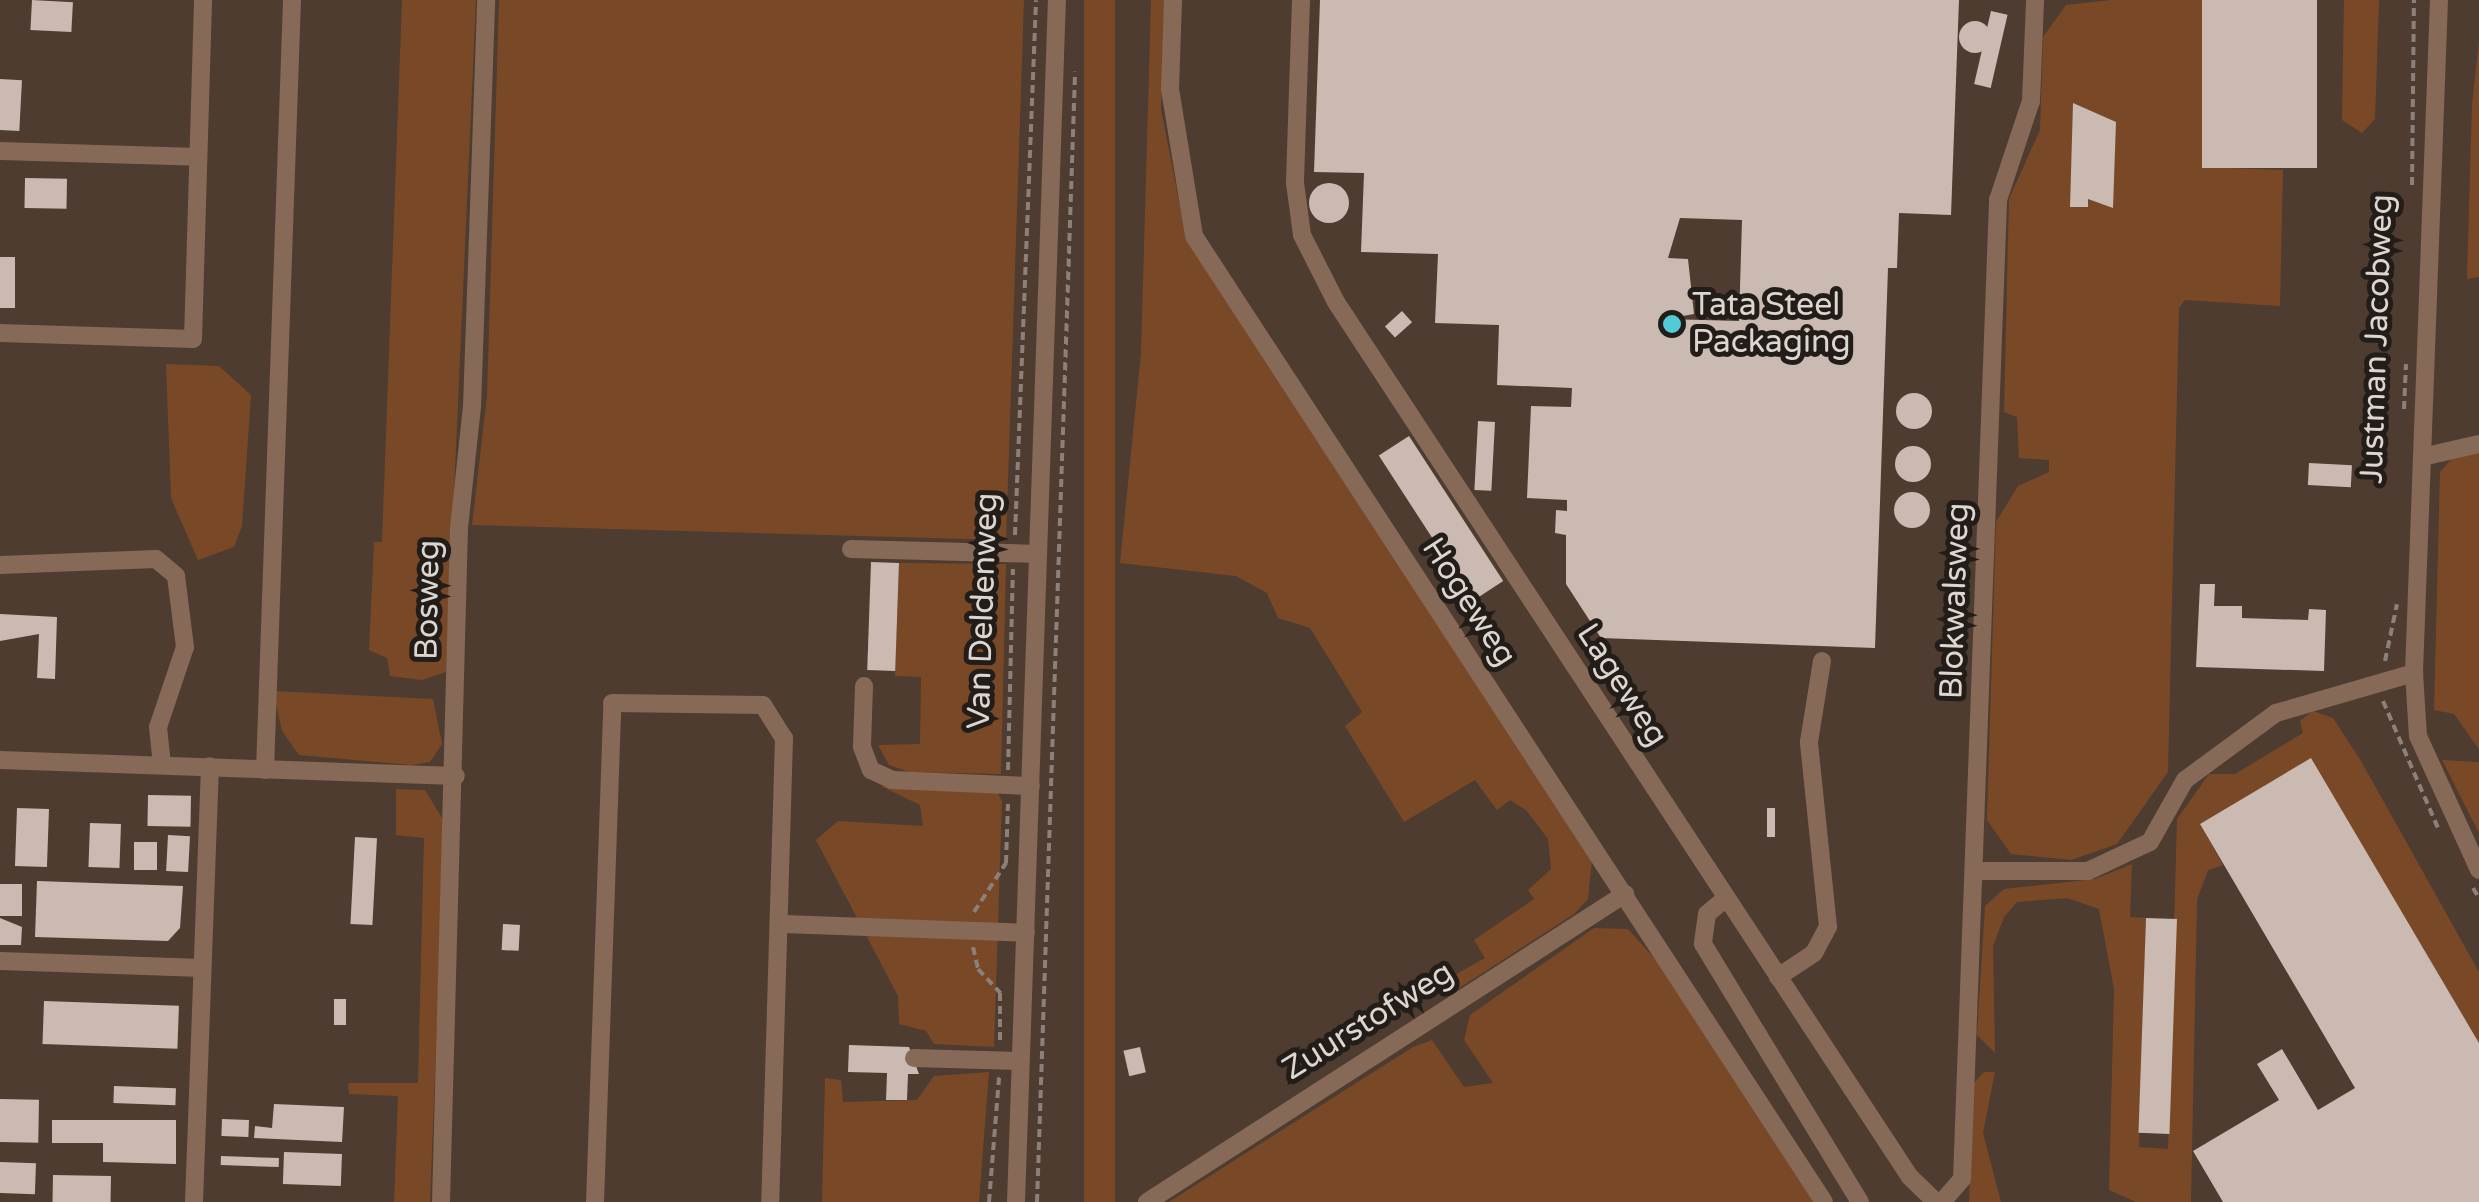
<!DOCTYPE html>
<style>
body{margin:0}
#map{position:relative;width:2479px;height:1202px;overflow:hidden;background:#40342c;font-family:"Varela Round",sans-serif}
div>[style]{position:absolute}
.built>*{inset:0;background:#4e3c30;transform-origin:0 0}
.green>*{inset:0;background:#794927;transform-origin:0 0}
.building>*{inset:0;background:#cabab1;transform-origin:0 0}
.round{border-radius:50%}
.path>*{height:4px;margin-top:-2px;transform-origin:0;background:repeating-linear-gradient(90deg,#8b817a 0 8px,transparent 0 13px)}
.minor>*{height:18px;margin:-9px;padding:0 9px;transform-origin:9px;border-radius:9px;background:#866957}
.dots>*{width:28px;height:28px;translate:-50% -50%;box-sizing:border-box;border:5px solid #231d19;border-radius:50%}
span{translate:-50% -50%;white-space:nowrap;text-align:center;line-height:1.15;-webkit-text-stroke:10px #231d19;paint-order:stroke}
.poi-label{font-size:32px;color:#ddd5d0}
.left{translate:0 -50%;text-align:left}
.street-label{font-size:32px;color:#ddd5d0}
</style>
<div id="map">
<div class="built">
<div style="left:0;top:0;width:2479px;height:1202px"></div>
</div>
<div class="green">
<div style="clip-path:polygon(402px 0,476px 0,446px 672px,422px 680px,390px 676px,387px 658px,369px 650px,374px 542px,382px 542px)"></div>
<div style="clip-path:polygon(499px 0,1024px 0,1006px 540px,472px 525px,487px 396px)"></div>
<div style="left:1084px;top:0;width:31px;height:1203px"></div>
<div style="clip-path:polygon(1151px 0,1165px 0,1161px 109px,1186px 237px,1592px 860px,1588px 899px,1574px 914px,1453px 992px,1446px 980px,1485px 958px,1474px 940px,1534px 899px,1528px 890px,1551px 869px,1548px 839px,1526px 810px,1510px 800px,1497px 810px,1475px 780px,1404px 822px,1345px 726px,1362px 712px,1310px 628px,1278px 618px,1267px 593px,1236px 576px,1120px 563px,1141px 353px)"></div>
<div style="clip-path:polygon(2111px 0,2207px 0,2202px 167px,2283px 170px,2280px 306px,2185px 300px,2179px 308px,2168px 772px,2117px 844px,2071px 860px,2011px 854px,1987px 820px,1996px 522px,2018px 486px,2049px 472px,2049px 460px,2019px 458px,2017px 417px,2004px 412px,2009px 199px,2040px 130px,2043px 37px,2066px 5px)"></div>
<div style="clip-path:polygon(2344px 0,2379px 0,2375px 119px,2362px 133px,2342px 120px)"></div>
<div style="clip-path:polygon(2479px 42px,2479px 277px,2467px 279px,2472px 104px)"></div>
<div style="clip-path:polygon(166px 364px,219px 366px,251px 395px,242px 526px,234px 547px,198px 560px,171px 498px)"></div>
<div style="clip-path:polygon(2479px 450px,2479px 749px,2454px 714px,2434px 710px,2440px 472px,2457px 453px)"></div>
<div style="clip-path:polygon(899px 563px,1006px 564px,1001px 774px,909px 772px,889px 765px,878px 745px,920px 744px,921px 677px,895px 676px)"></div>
<div style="clip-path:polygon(273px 691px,433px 699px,442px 744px,430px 762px,411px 765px,299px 755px,282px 731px)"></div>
<div style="clip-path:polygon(2313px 711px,2333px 718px,2361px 761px,2479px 972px,2479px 1043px,2311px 759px,2200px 824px,2223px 865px,2208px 870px,2197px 900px,2191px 1202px,2136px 1202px,2109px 1190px,2114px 989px,2099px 909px,2067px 898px,2017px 902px,2004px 917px,1993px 946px,1995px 1053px,1977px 1035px,1985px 906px,2004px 889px,2095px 879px,2132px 864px,2130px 917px,2146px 918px,2139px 1147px,2168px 1149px,2177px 819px,2209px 774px,2235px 774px,2303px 733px,2300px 721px)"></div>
<div style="clip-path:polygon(2442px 760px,2479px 762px,2479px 833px)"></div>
<div style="clip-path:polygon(881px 786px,997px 792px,1002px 801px,994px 1047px,934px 1044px,926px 1031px,899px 1024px,898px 996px,816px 840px,838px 821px,923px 826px,920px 805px)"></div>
<div style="clip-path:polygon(396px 789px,425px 790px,445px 823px,430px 1202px,394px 1202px,398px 1096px,349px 1094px,348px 1083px,418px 1083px,424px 838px,396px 835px)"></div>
<div style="clip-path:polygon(1594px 928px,1628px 929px,1655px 959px,1815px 1202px,1169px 1202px,1413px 1047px,1432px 1040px,1464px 1087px,1493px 1083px,1464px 1040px,1470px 1015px)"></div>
<div style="clip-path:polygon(989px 1072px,979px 1202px,822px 1202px,825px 1078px,841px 1080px,843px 1102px,917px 1100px,934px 1076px)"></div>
<div style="clip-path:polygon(1984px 1072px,1995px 1072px,1983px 1133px,2001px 1202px,1969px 1202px,1974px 1083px)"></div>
</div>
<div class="building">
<div style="left:32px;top:0;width:41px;height:30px;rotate:3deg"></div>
<div style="clip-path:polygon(evenodd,1320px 0,1959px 0,1951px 215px,1899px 213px,1897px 268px,1888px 268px,1875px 648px,1601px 638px,1566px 584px,1566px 535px,1555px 533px,1556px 510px,1567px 511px,1567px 500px,1527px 498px,1531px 406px,1571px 407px,1572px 388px,1497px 385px,1499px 325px,1435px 323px,1438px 254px,1361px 252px,1364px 173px,1314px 172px,1320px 0,1680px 218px,1742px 220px,1739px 321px,1666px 319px,1694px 314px,1688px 259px,1668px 258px,1680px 218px)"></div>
<div style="left:2202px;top:0;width:115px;height:168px"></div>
<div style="left:1991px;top:11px;width:17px;height:75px;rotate:13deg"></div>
<div class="round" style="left:1959px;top:21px;width:32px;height:32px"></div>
<div style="left:0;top:79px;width:22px;height:51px;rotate:3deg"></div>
<div style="clip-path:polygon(2073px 103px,2116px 122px,2113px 208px,2088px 199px,2088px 207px,2070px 207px)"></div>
<div style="left:25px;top:178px;width:42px;height:30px;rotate:1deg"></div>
<div class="round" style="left:1309px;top:183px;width:40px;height:40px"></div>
<div style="left:0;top:257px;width:15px;height:51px"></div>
<div style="left:1402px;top:311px;width:15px;height:23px;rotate:48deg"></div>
<div class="round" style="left:1896px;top:393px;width:36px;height:36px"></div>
<div style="left:1478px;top:421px;width:17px;height:69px;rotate:3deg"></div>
<div style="left:1409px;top:436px;width:173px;height:36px;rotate:57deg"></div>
<div class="round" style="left:1895px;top:446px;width:36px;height:36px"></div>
<div style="left:2309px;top:463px;width:43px;height:22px;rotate:3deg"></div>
<div class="round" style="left:1894px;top:492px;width:36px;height:36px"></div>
<div style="left:871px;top:562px;width:28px;height:108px;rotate:2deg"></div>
<div style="clip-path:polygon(2200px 584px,2215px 584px,2214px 606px,2242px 606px,2242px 618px,2308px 620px,2309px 609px,2326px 610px,2324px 671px,2196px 667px)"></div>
<div style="clip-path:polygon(0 614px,57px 617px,55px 679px,37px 678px,39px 634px,0 641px)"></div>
<div style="clip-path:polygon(2311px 758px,2479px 1043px,2479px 1202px,2223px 1202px,2193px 1151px,2279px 1100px,2257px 1064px,2282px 1049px,2318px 1110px,2355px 1088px,2200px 824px)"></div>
<div style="left:148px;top:795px;width:43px;height:31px;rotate:1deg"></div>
<div style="left:17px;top:808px;width:32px;height:58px;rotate:2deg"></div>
<div style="left:1767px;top:808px;width:8px;height:29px"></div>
<div style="left:90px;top:823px;width:31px;height:44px;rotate:2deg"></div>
<div style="left:168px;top:835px;width:22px;height:36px;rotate:3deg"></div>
<div style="left:355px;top:837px;width:22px;height:87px;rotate:3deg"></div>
<div style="left:134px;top:842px;width:23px;height:28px"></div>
<div style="clip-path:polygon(37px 881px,183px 886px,180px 928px,168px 941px,35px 937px)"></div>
<div style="left:0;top:884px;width:22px;height:32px"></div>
<div style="clip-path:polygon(0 918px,22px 927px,21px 945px,0 945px)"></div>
<div style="left:2146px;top:918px;width:31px;height:215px;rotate:2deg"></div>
<div style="left:503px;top:924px;width:17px;height:26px;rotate:3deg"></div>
<div style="left:334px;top:999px;width:12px;height:26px"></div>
<div style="left:44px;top:1001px;width:135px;height:43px;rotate:2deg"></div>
<div style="clip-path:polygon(849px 1045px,909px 1047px,919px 1074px,908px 1074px,907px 1100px,886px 1100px,887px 1073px,848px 1072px)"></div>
<div style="left:1140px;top:1047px;width:26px;height:17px;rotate:77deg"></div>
<div style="left:114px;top:1086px;width:62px;height:17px;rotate:2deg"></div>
<div style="left:0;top:1099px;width:39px;height:43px;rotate:1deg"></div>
<div style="clip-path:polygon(274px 1104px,344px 1107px,342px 1142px,254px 1138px,255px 1126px,272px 1128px)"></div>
<div style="left:222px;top:1119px;width:27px;height:17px;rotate:2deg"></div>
<div style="clip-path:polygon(52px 1120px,176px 1120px,176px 1164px,103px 1162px,103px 1143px,52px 1143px)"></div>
<div style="left:284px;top:1152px;width:58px;height:32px;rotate:2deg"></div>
<div style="left:221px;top:1156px;width:58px;height:9px;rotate:2deg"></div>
<div style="left:0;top:1162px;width:36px;height:31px;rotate:2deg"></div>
<div style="left:53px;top:1175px;width:58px;height:27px;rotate:1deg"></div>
</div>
<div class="path">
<div style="left:2412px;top:185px;width:185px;rotate:-89.4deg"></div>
<div style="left:2404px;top:409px;width:45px;rotate:-87.5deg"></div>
<div style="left:1015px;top:535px;width:535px;rotate:-87.75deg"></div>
<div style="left:2385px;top:661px;width:58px;rotate:-78.1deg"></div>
<div style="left:2383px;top:701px;width:138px;rotate:66.6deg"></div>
<div style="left:1008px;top:770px;width:201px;rotate:-88.6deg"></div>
<div style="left:2473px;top:888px;width:12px;rotate:59deg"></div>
<div style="left:974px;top:912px;width:59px;rotate:-56.9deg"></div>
<div style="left:1006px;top:863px;width:59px;rotate:-88.1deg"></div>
<div style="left:973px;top:947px;width:23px;rotate:77deg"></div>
<div style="left:978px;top:969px;width:33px;rotate:47deg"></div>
<div style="left:1000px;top:993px;width:50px;rotate:90deg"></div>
<div style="left:989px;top:1202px;width:125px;rotate:-85.4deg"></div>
<div style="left:1037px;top:1202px;width:1131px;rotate:-88.07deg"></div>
</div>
<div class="minor">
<div style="left:1173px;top:0;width:89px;rotate:91.9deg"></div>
<div style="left:1170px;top:89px;width:149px;rotate:80.7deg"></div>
<div style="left:1194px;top:236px;width:1153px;rotate:56.89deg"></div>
<div style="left:1301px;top:0;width:183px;rotate:91.9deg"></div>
<div style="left:1295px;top:183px;width:52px;rotate:82.3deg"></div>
<div style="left:1302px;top:235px;width:75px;rotate:63.1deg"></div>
<div style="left:1336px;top:302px;width:1046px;rotate:56.74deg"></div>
<div style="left:1910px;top:1177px;width:36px;rotate:44deg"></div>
<div style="left:2439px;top:0;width:673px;rotate:92.13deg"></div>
<div style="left:2414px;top:673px;width:63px;rotate:86.4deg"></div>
<div style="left:2418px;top:736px;width:147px;rotate:65.5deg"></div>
<div style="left:0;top:151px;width:198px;rotate:1.7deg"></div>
<div style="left:0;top:333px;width:193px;rotate:1.8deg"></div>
<div style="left:193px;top:339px;width:339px;rotate:-88.3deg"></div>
<div style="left:2422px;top:457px;width:58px;rotate:-12.8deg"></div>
<div style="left:851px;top:549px;width:187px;rotate:1.5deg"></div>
<div style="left:0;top:565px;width:156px;rotate:-2.2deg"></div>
<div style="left:156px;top:559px;width:26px;rotate:40deg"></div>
<div style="left:176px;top:576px;width:72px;rotate:82.8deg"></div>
<div style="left:185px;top:647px;width:84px;rotate:108.6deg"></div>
<div style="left:158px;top:727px;width:37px;rotate:84deg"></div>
<div style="left:864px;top:686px;width:61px;rotate:91.9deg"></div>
<div style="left:862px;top:747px;width:25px;rotate:69deg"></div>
<div style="left:871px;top:770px;width:23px;rotate:25deg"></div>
<div style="left:892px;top:780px;width:139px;rotate:2.5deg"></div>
<div style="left:0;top:760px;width:456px;rotate:2deg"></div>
<div style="left:265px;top:770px;width:770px;rotate:-87.99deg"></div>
<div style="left:1975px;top:871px;width:113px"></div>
<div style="left:2088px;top:871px;width:68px;rotate:-25.1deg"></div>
<div style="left:2150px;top:842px;width:71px;rotate:-60.6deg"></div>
<div style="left:2185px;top:780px;width:113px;rotate:-36.4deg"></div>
<div style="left:2276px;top:713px;width:144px;rotate:-16.2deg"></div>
<div style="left:1726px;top:898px;width:25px;rotate:140deg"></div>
<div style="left:1707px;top:914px;width:30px;rotate:98deg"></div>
<div style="left:1703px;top:944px;width:302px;rotate:58.7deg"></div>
<div style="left:784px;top:924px;width:242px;rotate:2.1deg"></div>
<div style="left:0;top:961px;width:202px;rotate:2deg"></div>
<div style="left:1778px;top:977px;width:43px;rotate:-33.7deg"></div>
<div style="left:1814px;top:953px;width:30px;rotate:-62deg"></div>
<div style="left:1828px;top:927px;width:186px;rotate:-95.9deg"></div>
<div style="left:1809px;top:742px;width:82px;rotate:-80.9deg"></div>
<div style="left:914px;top:1058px;width:105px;rotate:1.6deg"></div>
<div style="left:194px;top:1202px;width:436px;rotate:-87.9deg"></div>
<div style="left:441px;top:1202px;width:674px;rotate:-88.47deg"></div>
<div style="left:459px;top:528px;width:122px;rotate:-83.9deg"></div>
<div style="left:472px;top:407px;width:407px;rotate:-88deg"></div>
<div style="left:595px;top:1202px;width:499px;rotate:-88deg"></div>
<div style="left:612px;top:703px;width:151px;rotate:0.8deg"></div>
<div style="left:763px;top:705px;width:39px;rotate:58deg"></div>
<div style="left:784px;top:738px;width:464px;rotate:91.7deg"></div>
<div style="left:1016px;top:1202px;width:1203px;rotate:-88.05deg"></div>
<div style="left:1147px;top:1202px;width:569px;rotate:-32.8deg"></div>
<div style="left:1942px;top:1202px;width:30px;rotate:-49deg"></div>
<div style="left:1962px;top:1179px;width:980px;rotate:-87.89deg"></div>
<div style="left:1998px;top:200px;width:104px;rotate:-71.6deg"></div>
<div style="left:2031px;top:101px;width:101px;rotate:-87.7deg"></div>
</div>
<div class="dots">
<div style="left:1672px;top:324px;background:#52cbd8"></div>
</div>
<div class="poi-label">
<span class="left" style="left:1692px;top:324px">Tata Steel<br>Packaging</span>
</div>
<div class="street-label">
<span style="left:2377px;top:339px;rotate:-88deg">Justman Jacobweg</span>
<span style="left:428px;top:600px;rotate:-89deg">Bosweg</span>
<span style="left:1955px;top:601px;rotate:-88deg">Blokwalsweg</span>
<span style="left:1469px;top:602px;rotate:57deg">Hogeweg</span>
<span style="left:983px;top:611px;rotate:-88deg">Van Deldenweg</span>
<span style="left:1622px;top:685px;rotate:57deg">Lageweg</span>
<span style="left:1368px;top:1021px;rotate:-32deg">Zuurstofweg</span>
</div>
</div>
